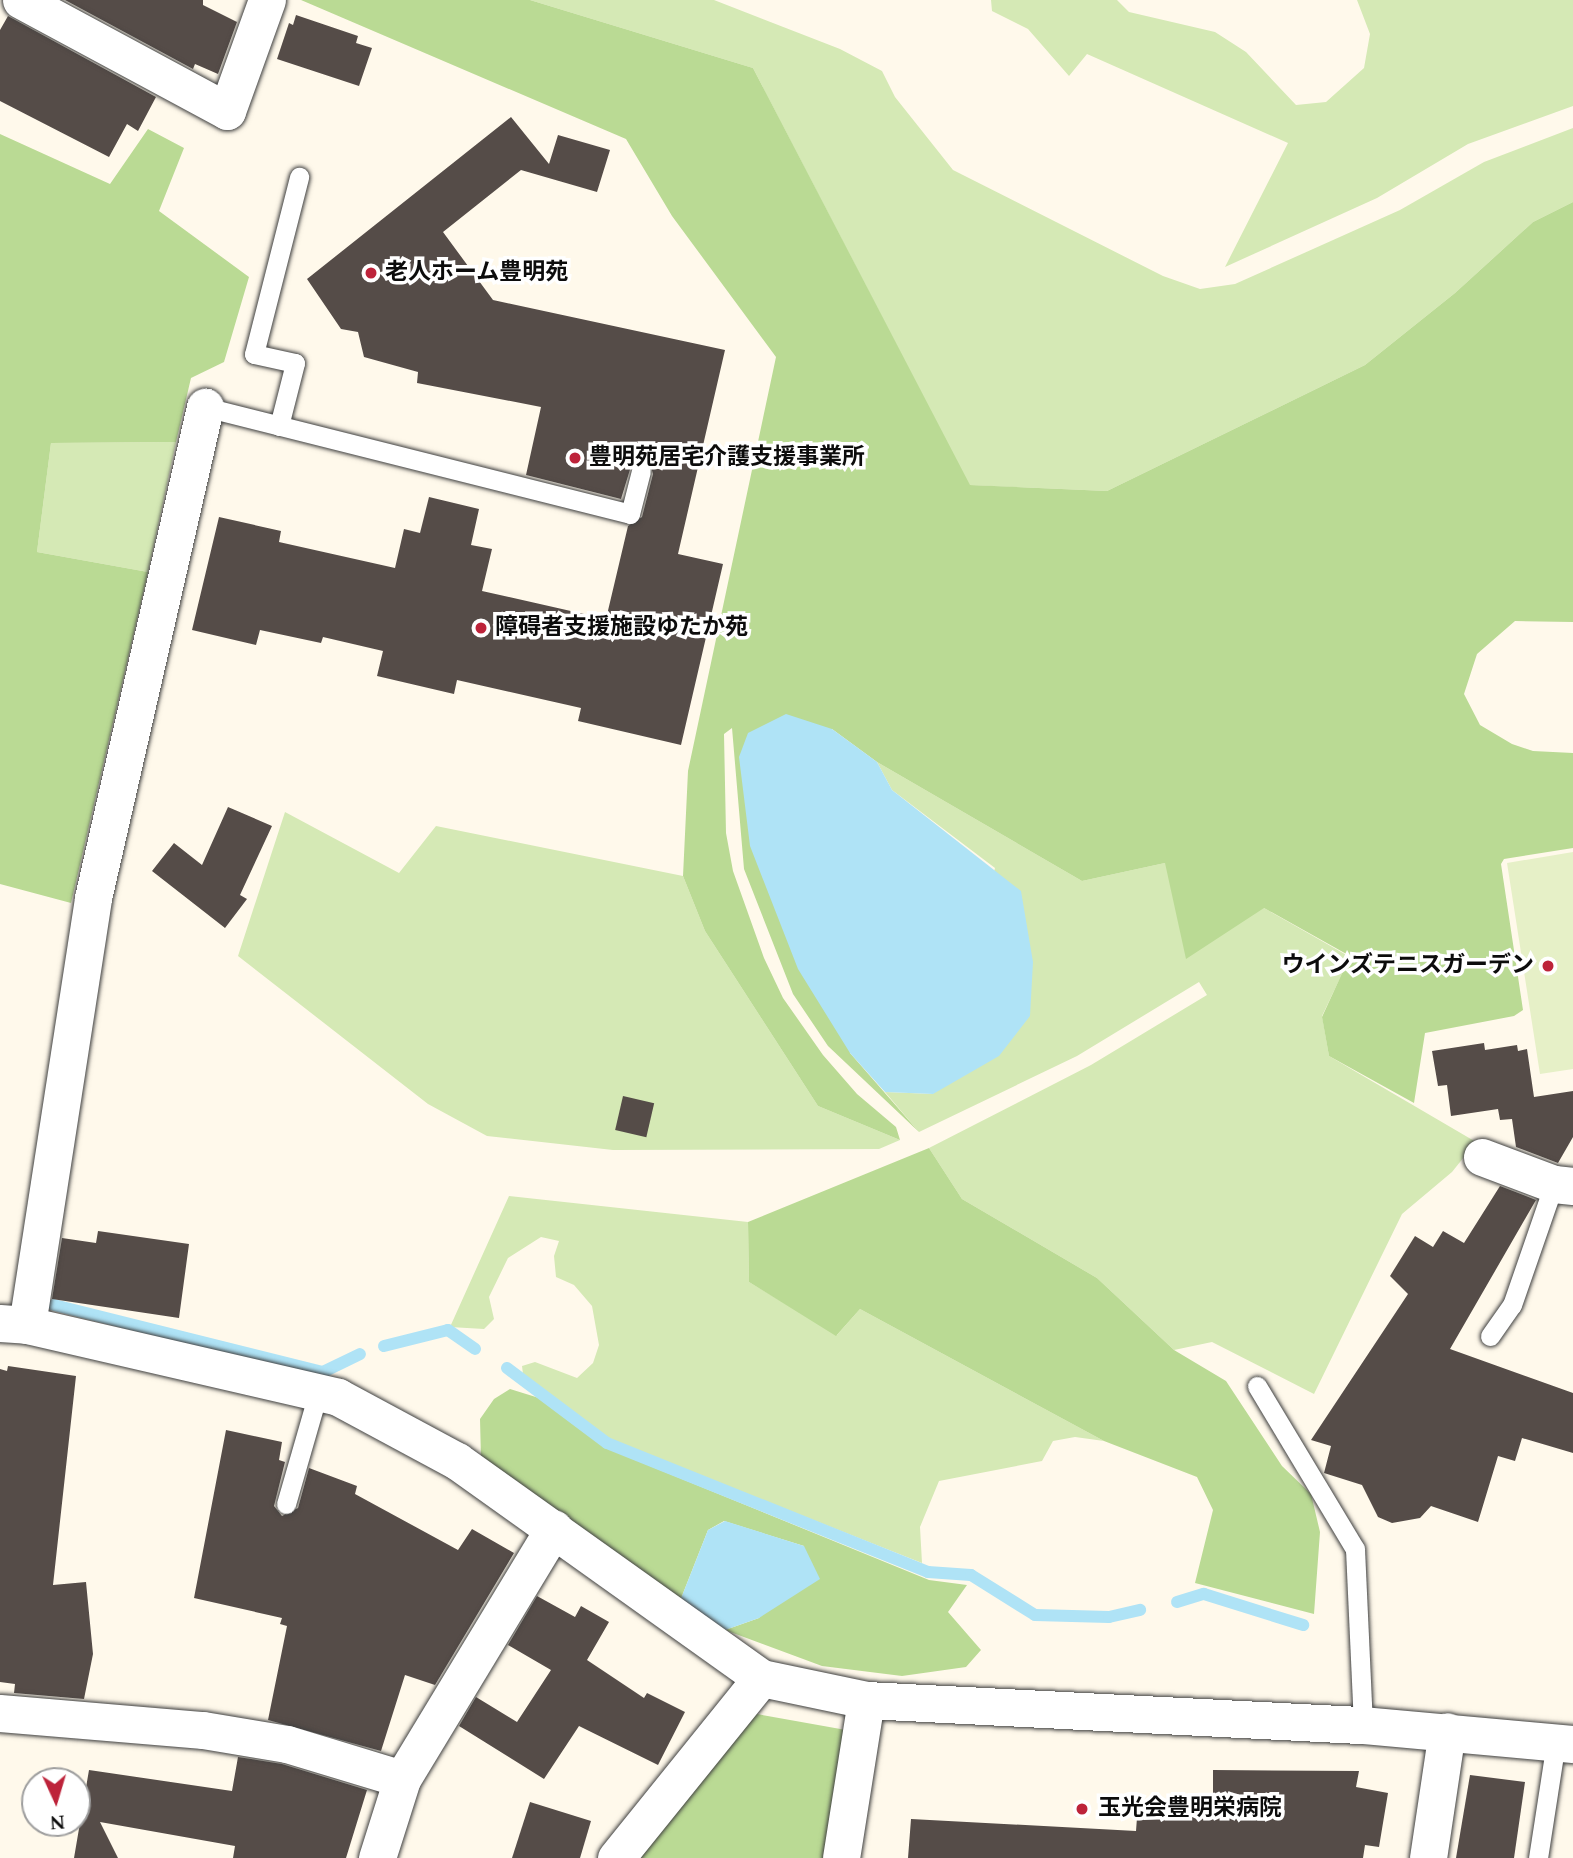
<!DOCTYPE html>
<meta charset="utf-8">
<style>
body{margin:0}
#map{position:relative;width:1573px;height:1858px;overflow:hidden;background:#fff9eb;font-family:Spectral,"Noto Sans JP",serif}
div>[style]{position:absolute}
.green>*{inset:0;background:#d5e9b5}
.forest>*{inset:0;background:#bada94}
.pitch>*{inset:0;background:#e6f0c7}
.water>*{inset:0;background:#afe3f6}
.stream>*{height:12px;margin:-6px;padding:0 6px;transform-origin:6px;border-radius:6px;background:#afe3f6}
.building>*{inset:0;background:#554c48;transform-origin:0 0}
.roads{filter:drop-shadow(0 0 2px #3f3f3f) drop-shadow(0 0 2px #3f3f3f)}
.service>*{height:19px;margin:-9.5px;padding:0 9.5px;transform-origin:9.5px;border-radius:9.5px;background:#fff}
.minor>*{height:37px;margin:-18.5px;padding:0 18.5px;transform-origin:18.5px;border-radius:18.5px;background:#fff}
.dots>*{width:19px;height:19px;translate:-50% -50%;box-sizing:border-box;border:4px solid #fff;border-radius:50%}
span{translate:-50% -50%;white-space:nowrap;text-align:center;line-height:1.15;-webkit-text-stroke:7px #fff;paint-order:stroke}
.poi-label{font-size:23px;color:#0c0c0c;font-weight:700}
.left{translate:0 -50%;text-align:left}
.right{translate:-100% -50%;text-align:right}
.north{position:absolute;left:21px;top:1767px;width:70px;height:70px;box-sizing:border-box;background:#fff;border:2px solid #9e9e9e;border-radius:50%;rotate:176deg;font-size:19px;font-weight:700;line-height:28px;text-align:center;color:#0c0c0c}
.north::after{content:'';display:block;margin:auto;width:24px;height:32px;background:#bd233a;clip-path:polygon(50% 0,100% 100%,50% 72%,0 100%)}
</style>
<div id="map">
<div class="green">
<div style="clip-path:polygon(530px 0,714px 0,840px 49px,882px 71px,895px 97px,953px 170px,1163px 276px,1200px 289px,1235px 284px,1400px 210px,1484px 162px,1573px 128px,1573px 202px,1533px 222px,1455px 293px,1365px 365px,1107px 491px,969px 485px,753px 68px)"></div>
<div style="clip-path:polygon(991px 0,1117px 0,1129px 12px,1215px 32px,1246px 52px,1296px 105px,1326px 102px,1364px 68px,1370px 34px,1357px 0,1573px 0,1573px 106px,1468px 144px,1377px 198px,1225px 267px,1288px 143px,1087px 54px,1069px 76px,1028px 29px,992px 11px)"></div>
<div style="clip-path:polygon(176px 442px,148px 572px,37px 552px,51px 443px)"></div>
<div style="clip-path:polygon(877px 762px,1082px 881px,1165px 863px,1264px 908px,1350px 957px,1322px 1016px,1329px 1056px,1476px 1142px,1452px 1172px,1402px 1214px,1314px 1394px,1212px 1342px,1174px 1350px,1097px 1278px,962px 1199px,929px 1148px,1091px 1065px,1207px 995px,1199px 982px,1077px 1056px,919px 1132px,885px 1092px,933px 1094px,995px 868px,892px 790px)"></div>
<div style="clip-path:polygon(285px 812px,399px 873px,436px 826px,683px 876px,705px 931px,818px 1106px,900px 1140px,879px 1149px,613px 1150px,487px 1136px,428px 1104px,238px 956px)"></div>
<div style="clip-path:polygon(509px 1196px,748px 1222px,749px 1282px,837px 1335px,860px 1309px,1104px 1441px,1075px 1437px,1053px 1441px,1042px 1461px,939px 1481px,920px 1527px,922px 1563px,608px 1439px,523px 1374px,522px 1366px,535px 1362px,577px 1378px,593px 1363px,599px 1345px,592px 1306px,574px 1285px,556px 1277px,554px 1256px,559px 1241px,541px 1237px,508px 1258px,489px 1297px,494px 1319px,484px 1329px,450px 1327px)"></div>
</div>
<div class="forest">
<div style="clip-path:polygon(301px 0,530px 0,753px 68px,970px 485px,1107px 491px,1365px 365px,1455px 293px,1533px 222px,1573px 202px,1573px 622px,1515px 621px,1477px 654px,1464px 694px,1480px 725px,1512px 744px,1533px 751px,1573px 753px,1573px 848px,1504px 859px,1501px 864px,1523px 1010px,1514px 1016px,1425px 1033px,1414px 1103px,1329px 1056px,1322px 1017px,1350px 956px,1264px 908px,1186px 959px,1165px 863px,1082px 881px,877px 762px,832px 729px,850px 1053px,919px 1132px,828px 1046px,793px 994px,744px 869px,732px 728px,724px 734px,726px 833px,733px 871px,764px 958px,783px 998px,823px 1055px,857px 1094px,896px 1127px,900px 1140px,818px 1106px,705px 931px,683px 876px,688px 771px,776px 357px,672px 216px,626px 139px)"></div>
<div style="clip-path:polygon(148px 129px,184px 148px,159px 211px,249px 277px,224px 362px,191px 378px,176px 442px,51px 443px,37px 552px,148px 572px,71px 903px,0 884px,0 134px,110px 184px)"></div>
<div style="clip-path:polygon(929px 1148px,962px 1199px,1097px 1278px,1174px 1350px,1226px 1381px,1282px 1466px,1311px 1494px,1320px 1532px,1314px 1614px,1195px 1583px,1213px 1510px,1197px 1477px,1104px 1441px,860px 1309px,836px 1336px,749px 1282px,748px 1222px)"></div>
<div style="clip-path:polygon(510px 1389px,539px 1398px,606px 1448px,929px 1580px,967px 1585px,948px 1612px,981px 1650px,966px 1667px,902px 1676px,822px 1666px,725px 1630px,759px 1618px,804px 1546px,724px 1521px,708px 1530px,680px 1601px,481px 1459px,480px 1419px,494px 1399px)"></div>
<div style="clip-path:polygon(757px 1714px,846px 1730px,827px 1858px,639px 1858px,747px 1719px)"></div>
</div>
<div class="pitch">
<div style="clip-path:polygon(1573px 852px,1573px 1069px,1540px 1074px,1507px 863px)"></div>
</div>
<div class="water">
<div style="clip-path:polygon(786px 714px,832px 729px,877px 762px,892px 790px,1021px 891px,1033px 962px,1030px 1016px,999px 1056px,933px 1094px,885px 1092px,850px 1053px,798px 969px,750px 846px,739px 757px,748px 733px)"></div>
<div style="clip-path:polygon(725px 1521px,804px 1546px,820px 1579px,759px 1618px,725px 1630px,680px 1601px,708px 1530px)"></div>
</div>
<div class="stream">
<div style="left:54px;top:1305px;width:277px;rotate:14deg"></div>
<div style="left:323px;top:1372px;width:41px;rotate:-25.9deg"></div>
<div style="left:384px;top:1346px;width:66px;rotate:-14deg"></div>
<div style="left:448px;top:1330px;width:33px;rotate:35deg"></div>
<div style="left:507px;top:1368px;width:125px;rotate:36.9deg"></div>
<div style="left:607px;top:1443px;width:346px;rotate:21.9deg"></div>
<div style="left:928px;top:1572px;width:43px;rotate:4deg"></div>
<div style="left:971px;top:1575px;width:75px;rotate:32deg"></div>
<div style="left:1035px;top:1615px;width:74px;rotate:1.5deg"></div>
<div style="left:1109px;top:1617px;width:32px;rotate:-13deg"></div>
<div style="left:1177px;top:1602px;width:28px;rotate:-17deg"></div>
<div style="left:1204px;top:1594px;width:104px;rotate:17.4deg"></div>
</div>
<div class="building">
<div style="clip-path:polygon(65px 0,203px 0,203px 5px,237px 22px,218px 74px,195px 64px,193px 69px)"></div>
<div style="clip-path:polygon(296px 15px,358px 36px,356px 43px,372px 48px,359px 86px,277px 59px,289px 23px,293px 25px)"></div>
<div style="clip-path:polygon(8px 16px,156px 97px,138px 131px,127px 124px,109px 157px,0 101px,0 30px)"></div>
<div style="clip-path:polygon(511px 117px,549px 164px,558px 135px,610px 150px,597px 192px,521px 170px,443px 232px,493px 300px,725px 350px,678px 554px,723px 564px,681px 745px,578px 721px,581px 708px,457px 680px,454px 694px,377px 676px,383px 651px,323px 637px,321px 643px,260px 630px,256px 645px,192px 630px,219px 517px,281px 531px,279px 542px,395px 568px,404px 529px,420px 533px,429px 497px,479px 509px,471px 545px,492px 549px,482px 591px,606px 619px,628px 526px,642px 517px,653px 474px,650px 463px,643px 459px,632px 463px,621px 499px,526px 475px,541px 407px,417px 383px,418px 372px,364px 357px,358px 332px,341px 329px,307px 279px)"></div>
<div style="clip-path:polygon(228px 807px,272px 826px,240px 895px,247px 899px,225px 928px,152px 871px,174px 843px,202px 865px)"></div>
<div style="clip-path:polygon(1484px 1043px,1485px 1050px,1517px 1045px,1518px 1051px,1527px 1049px,1534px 1097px,1573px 1091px,1573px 1137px,1558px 1163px,1516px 1147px,1512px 1119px,1500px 1120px,1498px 1109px,1451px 1116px,1447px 1085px,1438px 1086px,1432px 1051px)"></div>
<div style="left:623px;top:1096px;width:32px;height:35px;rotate:13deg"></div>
<div style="clip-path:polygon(1500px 1186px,1536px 1200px,1450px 1349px,1573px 1393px,1573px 1453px,1522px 1438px,1515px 1461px,1498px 1456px,1478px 1522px,1431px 1506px,1420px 1518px,1392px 1523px,1378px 1517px,1362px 1485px,1324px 1473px,1331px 1446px,1311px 1440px,1408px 1294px,1390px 1276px,1415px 1236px,1433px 1247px,1443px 1231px,1464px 1243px)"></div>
<div style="clip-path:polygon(98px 1231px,189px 1244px,179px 1318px,52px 1299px,62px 1238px,96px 1243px)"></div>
<div style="clip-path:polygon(8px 1366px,76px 1376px,53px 1585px,86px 1582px,93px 1654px,84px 1699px,14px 1693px,15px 1684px,0 1682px,0 1369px,7px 1371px)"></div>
<div style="clip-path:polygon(226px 1430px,282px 1442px,279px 1460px,285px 1462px,274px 1506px,282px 1516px,298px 1508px,309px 1468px,357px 1486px,355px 1494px,458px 1550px,472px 1529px,514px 1553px,435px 1685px,405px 1675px,381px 1751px,268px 1720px,287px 1626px,280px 1624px,282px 1618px,194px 1598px)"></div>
<div style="clip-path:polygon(537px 1596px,575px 1617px,581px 1606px,609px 1622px,587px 1660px,644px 1698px,647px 1693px,685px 1712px,658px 1765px,579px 1726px,544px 1779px,459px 1726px,476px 1697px,517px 1722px,551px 1670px,508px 1645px)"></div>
<div style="clip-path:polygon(238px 1757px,282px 1764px,367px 1790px,346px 1858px,233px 1858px,235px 1846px,100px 1822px,118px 1858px,74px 1858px,89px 1770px,232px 1791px)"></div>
<div style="clip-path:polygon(1213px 1770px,1359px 1771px,1356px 1787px,1388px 1793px,1379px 1847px,1365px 1845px,1363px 1858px,908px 1858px,911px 1819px,1136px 1831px,1138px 1804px,1213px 1808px)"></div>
<div style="clip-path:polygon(1470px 1775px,1525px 1782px,1514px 1858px,1456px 1858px)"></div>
<div style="clip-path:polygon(530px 1802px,591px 1821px,580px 1858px,512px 1858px)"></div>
</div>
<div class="roads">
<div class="service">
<div style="left:205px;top:407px;width:438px;rotate:14.1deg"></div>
<div style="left:630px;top:514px;width:44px;rotate:-75.7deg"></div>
<div style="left:279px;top:426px;width:65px;rotate:-75.7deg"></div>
<div style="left:295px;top:363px;width:42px;rotate:-167.6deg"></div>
<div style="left:254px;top:354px;width:183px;rotate:-75.7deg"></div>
<div style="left:1490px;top:1336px;width:38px;rotate:-55deg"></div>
<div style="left:1512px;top:1305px;width:128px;rotate:-70.9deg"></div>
<div style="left:1257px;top:1386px;width:190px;rotate:59deg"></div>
<div style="left:1355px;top:1549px;width:176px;rotate:87.4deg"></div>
<div style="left:286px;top:1504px;width:116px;rotate:-73.9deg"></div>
<div style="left:1538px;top:1858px;width:117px;rotate:-81.2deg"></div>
</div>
<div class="minor">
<div style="left:21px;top:0;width:234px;rotate:28.3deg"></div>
<div style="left:227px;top:111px;width:118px;rotate:-70.2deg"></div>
<div style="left:1482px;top:1157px;width:77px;rotate:20.6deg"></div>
<div style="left:1554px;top:1184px;width:19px;rotate:6deg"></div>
<div style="left:0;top:1323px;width:27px;rotate:4deg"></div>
<div style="left:27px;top:1325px;width:319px;rotate:13deg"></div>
<div style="left:338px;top:1397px;width:135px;rotate:28.3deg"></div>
<div style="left:457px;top:1461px;width:374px;rotate:35.5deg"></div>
<div style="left:761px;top:1678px;width:107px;rotate:11.8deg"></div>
<div style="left:866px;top:1700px;width:498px;rotate:2.9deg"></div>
<div style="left:1363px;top:1725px;width:211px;rotate:5.2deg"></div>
<div style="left:27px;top:1325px;width:432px;rotate:-81.2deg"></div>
<div style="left:93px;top:898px;width:504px;rotate:-77.15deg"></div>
<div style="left:0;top:1713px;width:204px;rotate:4.8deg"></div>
<div style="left:203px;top:1730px;width:85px;rotate:9.5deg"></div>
<div style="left:287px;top:1744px;width:120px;rotate:16.9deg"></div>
<div style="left:377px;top:1858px;width:83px;rotate:-72.4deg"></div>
<div style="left:402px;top:1779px;width:293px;rotate:-58.8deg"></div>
<div style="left:616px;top:1858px;width:231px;rotate:-51.1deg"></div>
<div style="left:841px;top:1858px;width:160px;rotate:-81deg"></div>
<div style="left:1428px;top:1858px;width:128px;rotate:-81.5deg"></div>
</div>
</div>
<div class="dots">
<div style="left:371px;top:273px;background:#bd233a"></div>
<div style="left:575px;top:458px;background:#bd233a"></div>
<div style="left:481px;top:628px;background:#bd233a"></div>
<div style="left:1548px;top:966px;background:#bd233a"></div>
<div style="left:1082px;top:1809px;background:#bd233a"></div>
</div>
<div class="poi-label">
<span class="left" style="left:385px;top:273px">老人ホーム豊明苑</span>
<span class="left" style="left:589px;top:458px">豊明苑居宅介護支援事業所</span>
<span class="left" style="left:495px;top:628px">障碍者支援施設ゆたか苑</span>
<span class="right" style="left:1534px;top:966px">ウインズテニスガーデン</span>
<span class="left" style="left:1098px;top:1809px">玉光会豊明栄病院</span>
</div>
<div class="north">N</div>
</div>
